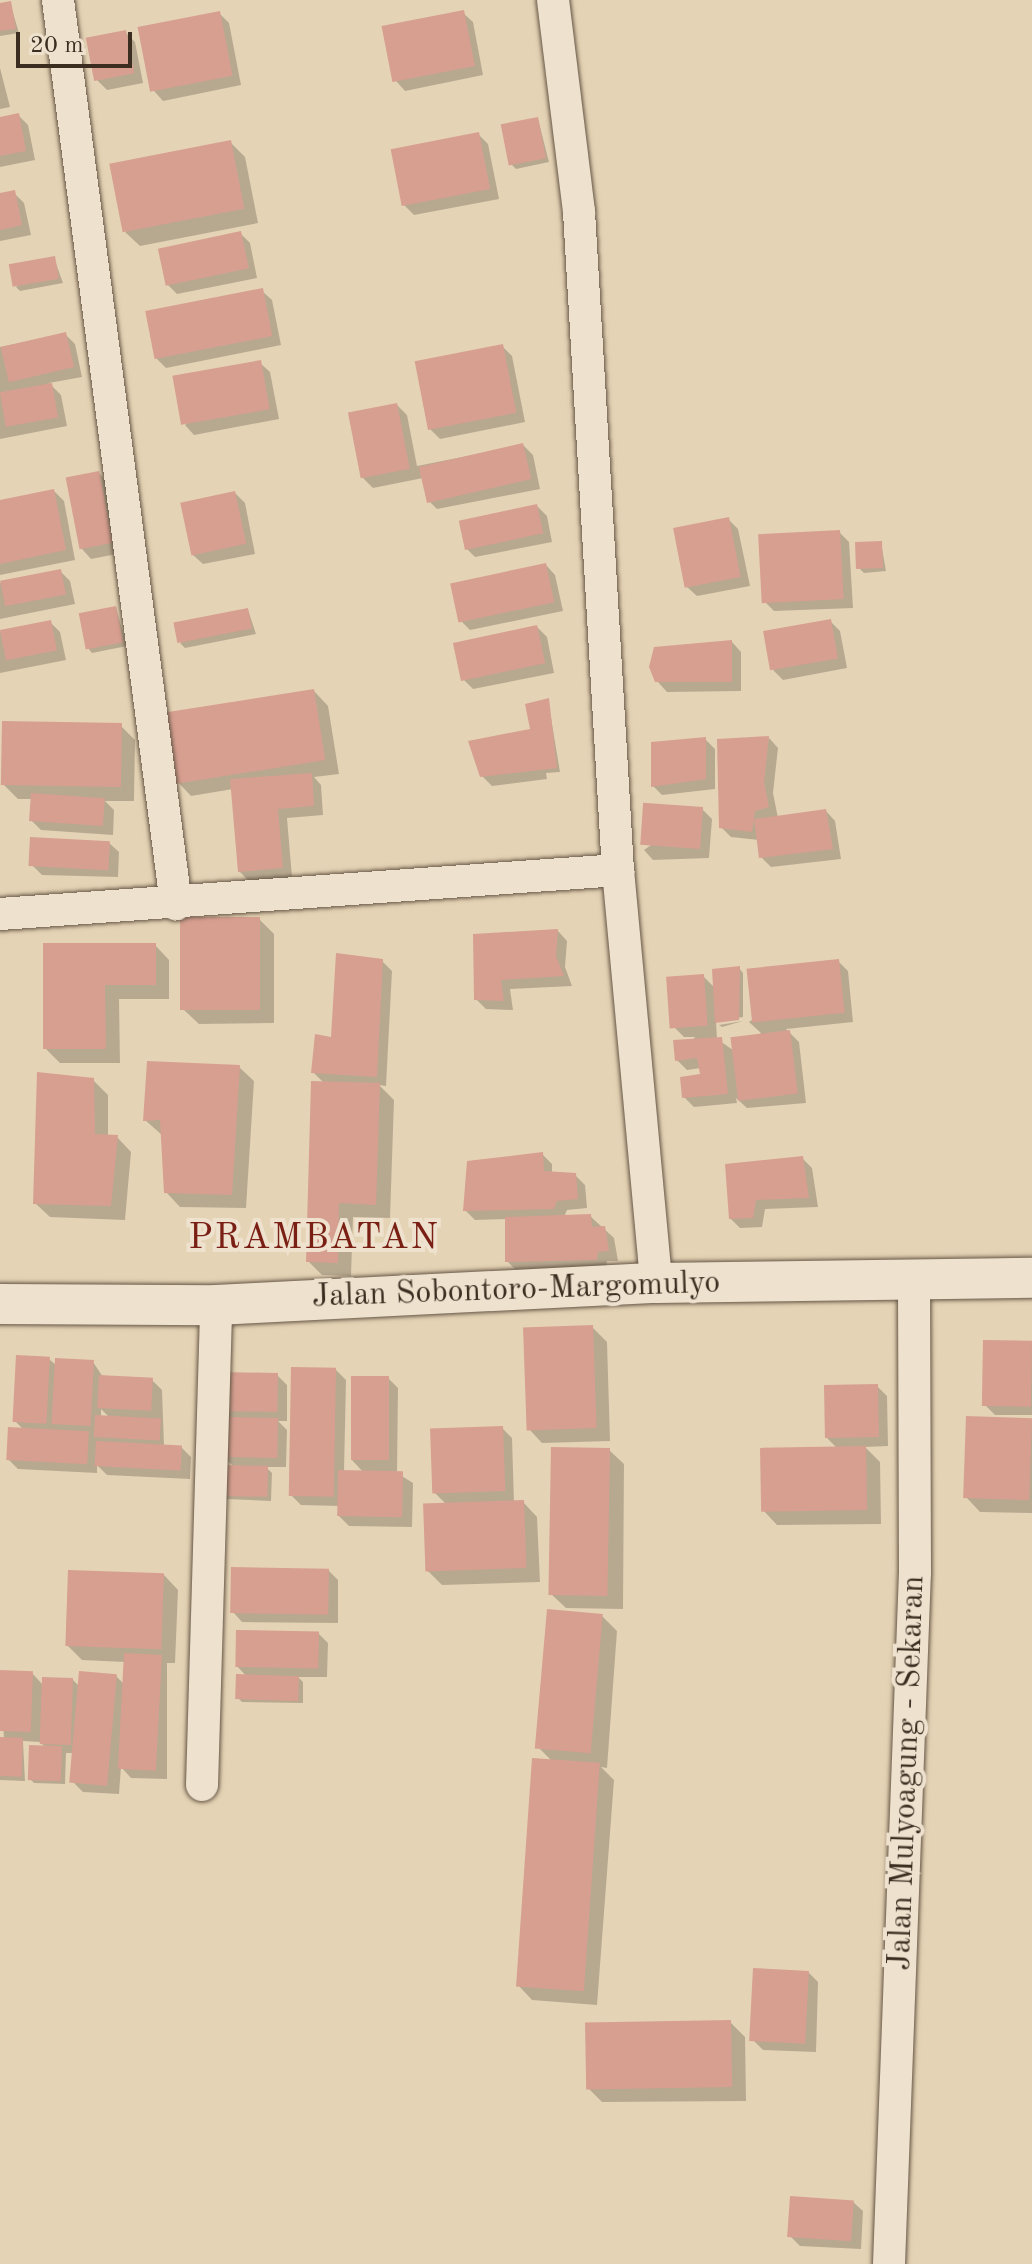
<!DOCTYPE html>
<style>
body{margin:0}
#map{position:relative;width:1032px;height:2264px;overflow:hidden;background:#e5d3b5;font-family:"Old Standard TT",serif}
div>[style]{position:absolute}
.shadow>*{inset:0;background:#0003}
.building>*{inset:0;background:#d79f90;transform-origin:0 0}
.roads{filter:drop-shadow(0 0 2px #665746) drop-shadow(0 0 2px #665746)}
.minor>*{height:32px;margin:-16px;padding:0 16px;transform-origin:16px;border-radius:16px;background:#eee2cf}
.tertiary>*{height:40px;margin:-20px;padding:0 20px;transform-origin:20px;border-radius:20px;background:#eee2cf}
span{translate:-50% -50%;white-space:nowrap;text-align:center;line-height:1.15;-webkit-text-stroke:8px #eee2cf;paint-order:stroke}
.street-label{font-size:32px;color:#3b2e21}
.quarter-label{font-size:36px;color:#7a1f14;letter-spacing:2px}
.scale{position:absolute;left:16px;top:32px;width:116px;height:36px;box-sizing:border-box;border:4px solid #3b2e21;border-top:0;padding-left:10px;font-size:24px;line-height:28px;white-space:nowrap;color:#3b2e21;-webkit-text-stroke:6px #eee2cf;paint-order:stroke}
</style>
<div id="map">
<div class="shadow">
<div style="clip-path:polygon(10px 3px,19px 33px,0 36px,0 5px)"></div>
<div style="clip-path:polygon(219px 13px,229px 23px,241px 85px,163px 101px,154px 91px)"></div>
<div style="clip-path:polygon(463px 13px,473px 22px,483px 75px,405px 91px,396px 81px)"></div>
<div style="clip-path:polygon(125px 32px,135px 42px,143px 83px,107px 90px,97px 80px)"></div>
<div style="clip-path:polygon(0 68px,10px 107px,0 109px)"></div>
<div style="clip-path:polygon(18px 115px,28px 125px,35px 160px,0 167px,0 119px)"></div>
<div style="clip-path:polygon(538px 119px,549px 162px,516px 169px,511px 164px)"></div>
<div style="clip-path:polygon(478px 134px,488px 144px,499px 199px,414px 215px,404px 205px)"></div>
<div style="clip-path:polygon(231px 143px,245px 157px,258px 223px,140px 246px,125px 232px)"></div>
<div style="clip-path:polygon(14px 193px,24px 203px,31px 235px,0 241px,0 195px)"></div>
<div style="clip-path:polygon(240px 233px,250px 243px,257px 278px,177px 294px,167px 284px)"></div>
<div style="clip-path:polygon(54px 258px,63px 283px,20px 291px,16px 287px)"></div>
<div style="clip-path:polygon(262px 291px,272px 300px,281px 345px,166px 368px,156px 358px)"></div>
<div style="clip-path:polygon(65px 334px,75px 344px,82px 377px,49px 383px,61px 395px,67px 426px,0 439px,0 347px)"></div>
<div style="clip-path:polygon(502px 346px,512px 356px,525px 422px,440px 439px,430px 429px)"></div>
<div style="clip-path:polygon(260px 363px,270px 372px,279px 419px,194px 435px,185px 425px)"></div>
<div style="clip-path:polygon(397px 405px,407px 415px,417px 466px,523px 445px,533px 455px,540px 489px,437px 509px,427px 499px,423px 478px,373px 488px,363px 478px)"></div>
<div style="clip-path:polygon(99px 473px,108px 483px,122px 553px,91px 559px,82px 549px)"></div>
<div style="clip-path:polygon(54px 491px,64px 501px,75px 560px,0 575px,0 502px)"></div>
<div style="clip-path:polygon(235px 493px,245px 503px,255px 554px,203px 564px,193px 555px)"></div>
<div style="clip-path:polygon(537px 506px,547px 516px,552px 542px,475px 557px,465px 547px)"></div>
<div style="clip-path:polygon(728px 519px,738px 529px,750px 586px,697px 596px,687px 587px)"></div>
<div style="clip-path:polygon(839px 532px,849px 542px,853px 608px,774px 611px,764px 601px)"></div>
<div style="clip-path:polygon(881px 543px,886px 571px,864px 573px,859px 568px)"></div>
<div style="clip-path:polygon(546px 565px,555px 575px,563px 611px,470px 630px,460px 620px)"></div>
<div style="clip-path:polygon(60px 571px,70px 581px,75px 604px,0 619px,0 583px)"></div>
<div style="clip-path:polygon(116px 608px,127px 646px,92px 653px,88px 648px)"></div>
<div style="clip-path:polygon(248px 610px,256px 634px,185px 648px,180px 643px)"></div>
<div style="clip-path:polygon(830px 621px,840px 631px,847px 668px,783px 680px,773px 670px)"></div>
<div style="clip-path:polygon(50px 622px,60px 632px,66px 660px,0 673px,0 632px)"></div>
<div style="clip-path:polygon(537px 627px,547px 637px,554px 673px,473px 689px,463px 679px)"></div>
<div style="clip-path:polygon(732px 642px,741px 652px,741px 691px,667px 692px,657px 681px)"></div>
<div style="clip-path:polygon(314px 691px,328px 706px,339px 774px,314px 777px,321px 785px,323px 815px,287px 818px,292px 877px,249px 881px,239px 871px,233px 789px,191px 796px,177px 781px)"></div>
<div style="clip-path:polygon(548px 700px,560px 772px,546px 773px,547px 779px,492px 786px,482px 776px,529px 731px)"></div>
<div style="clip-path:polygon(121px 726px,135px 740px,134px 801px,105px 801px,114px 810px,113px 835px,41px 830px,31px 820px,32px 799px,18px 799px,3px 784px)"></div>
<div style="clip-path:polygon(769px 738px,778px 748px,773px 793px,778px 818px,826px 811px,835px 821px,841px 859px,771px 867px,761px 857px,759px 840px,731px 837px,721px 827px)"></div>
<div style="clip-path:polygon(705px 739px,715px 749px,715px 789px,662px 795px,653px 786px)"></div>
<div style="clip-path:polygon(702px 809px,712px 819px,709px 858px,653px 860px,644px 850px)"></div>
<div style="clip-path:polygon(109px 843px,119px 852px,118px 877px,42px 875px,32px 865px)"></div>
<div style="clip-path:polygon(259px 919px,274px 934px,274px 1023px,199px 1024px,184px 1010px)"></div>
<div style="clip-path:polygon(558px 931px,567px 941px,565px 967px,572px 986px,510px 989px,513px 1010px,486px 1009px,476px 999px)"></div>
<div style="clip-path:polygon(45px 945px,155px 945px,169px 960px,169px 999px,119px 999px,120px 1063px,60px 1063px,45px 1048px)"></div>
<div style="clip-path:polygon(382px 961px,392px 971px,386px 1086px,379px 1085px,394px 1100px,390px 1218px,353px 1217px,351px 1276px,322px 1275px,308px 1261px,325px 1084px,313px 1072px)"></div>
<div style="clip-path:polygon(838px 961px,848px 971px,853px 1022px,786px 1029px,799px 1042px,806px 1103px,747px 1108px,736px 1098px,737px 1103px,694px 1107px,684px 1097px,703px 1076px,701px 1068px,687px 1070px,677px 1060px,695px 1037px,684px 1037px,674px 1027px,703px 976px,715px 988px,739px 968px,743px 973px,743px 1017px,716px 1021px,717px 1039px,733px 1050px,761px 1033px,749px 1022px)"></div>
<div style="clip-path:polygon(743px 1021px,722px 1027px,719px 1025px)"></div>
<div style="clip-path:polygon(239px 1067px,254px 1081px,246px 1208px,180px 1207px,166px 1192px,162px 1135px,145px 1120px)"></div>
<div style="clip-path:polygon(93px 1080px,108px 1095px,108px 1137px,117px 1137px,131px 1152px,125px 1220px,50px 1217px,35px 1203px)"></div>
<div style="clip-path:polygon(542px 1154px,552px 1164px,552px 1174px,575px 1175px,585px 1185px,587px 1208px,567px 1210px,564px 1217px,590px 1216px,614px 1238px,618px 1261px,607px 1261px,606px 1269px,517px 1271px,507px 1261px,507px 1219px,475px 1220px,465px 1210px)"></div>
<div style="clip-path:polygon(802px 1158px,812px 1168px,818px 1207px,765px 1209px,762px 1227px,740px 1228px,730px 1218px)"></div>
<div style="clip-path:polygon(592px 1327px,607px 1342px,610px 1441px,542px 1443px,528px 1428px)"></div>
<div style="clip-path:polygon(1032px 1343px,1032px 1415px,995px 1415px,985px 1405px)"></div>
<div style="clip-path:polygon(evenodd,49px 1359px,57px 1366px,93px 1362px,103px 1377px,152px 1380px,162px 1390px,164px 1446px,181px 1447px,191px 1457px,190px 1479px,107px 1475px,97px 1465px,97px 1473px,18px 1469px,8px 1459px,24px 1430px,15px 1421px,49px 1359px,101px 1409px,110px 1418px,101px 1417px,101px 1409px)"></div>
<div style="clip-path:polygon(336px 1370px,346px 1380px,344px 1472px,364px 1473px,351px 1459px,388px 1378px,398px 1388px,397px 1473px,413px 1483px,412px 1527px,349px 1526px,339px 1516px,340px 1506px,301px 1505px,291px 1495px)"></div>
<div style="clip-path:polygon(277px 1375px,287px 1385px,287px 1421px,278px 1421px,287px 1430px,286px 1467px,266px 1467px,272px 1473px,271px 1501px,225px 1499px,234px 1467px,224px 1457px,221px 1410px)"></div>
<div style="clip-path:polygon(877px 1386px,887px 1396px,888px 1446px,865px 1447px,880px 1462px,881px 1524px,777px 1525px,763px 1510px,837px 1448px,826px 1437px)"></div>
<div style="clip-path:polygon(1032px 1420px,1032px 1513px,980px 1512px,966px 1497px)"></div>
<div style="clip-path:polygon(502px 1428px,512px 1438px,514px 1503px,523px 1502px,537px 1517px,540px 1582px,442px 1585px,427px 1570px,447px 1505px,434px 1492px)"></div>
<div style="clip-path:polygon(609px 1450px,624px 1464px,623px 1609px,566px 1608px,551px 1594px)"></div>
<div style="clip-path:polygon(328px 1570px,338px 1580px,338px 1623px,242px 1622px,233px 1612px)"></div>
<div style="clip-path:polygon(164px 1575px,178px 1590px,175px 1663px,167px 1663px,167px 1779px,131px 1778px,121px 1767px,119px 1794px,83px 1792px,73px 1782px,75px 1753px,66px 1753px,65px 1784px,34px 1783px,30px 1779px,46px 1748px,40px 1742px,23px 1741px,25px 1781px,0 1780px,0 1739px,4px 1739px,0 1672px,32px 1673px,43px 1685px,73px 1680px,80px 1687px,116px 1676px,125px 1685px,125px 1662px,82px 1660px,67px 1645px)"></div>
<div style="clip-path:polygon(602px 1616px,617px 1631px,607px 1768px,601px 1767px,614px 1780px,597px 2005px,532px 2000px,518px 1985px,552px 1761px,539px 1748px)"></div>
<div style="clip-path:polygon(318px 1633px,328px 1643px,327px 1677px,298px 1677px,303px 1682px,303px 1703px,242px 1702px,238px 1698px,247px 1677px,237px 1666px)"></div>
<div style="clip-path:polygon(808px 1972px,818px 1982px,816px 2052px,763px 2050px,753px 2040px)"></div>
<div style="clip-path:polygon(730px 2022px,745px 2037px,746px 2101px,602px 2102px,587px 2087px)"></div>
<div style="clip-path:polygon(853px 2202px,863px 2211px,861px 2249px,800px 2246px,790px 2236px)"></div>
</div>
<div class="building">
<div style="clip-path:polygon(11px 1px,16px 29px,0 31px,0 3px)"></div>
<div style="left:464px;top:10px;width:57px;height:84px;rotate:79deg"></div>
<div style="left:220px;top:11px;width:66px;height:84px;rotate:79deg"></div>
<div style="left:126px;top:30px;width:44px;height:41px;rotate:79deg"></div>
<div style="clip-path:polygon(19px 113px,26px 151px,0 156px,0 117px)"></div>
<div style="left:538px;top:117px;width:42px;height:38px;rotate:79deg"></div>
<div style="left:479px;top:132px;width:58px;height:90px;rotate:79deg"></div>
<div style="left:231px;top:140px;width:70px;height:124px;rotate:79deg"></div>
<div style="clip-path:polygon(15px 190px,22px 225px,0 230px,0 193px)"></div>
<div style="left:241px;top:231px;width:38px;height:85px;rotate:78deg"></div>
<div style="left:55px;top:256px;width:23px;height:47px;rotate:80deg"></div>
<div style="left:263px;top:288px;width:49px;height:120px;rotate:79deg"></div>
<div style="left:66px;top:332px;width:36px;height:67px;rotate:77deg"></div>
<div style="left:503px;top:344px;width:70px;height:90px;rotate:79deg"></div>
<div style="left:261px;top:360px;width:50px;height:90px;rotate:80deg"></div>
<div style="left:52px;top:383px;width:35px;height:53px;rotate:80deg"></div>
<div style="left:397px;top:403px;width:67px;height:50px;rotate:79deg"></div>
<div style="left:523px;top:443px;width:37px;height:107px;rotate:77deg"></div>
<div style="left:99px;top:471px;width:73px;height:34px;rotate:79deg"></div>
<div style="clip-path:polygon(54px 489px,66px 550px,0 564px,0 500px)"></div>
<div style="left:235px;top:491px;width:54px;height:56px;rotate:78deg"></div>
<div style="left:537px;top:504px;width:30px;height:80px;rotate:78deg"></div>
<div style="left:729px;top:517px;width:61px;height:57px;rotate:79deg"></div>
<div style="left:840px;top:530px;width:69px;height:82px;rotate:87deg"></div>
<div style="left:882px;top:541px;width:27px;height:27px;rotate:88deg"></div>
<div style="left:546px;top:563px;width:40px;height:98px;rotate:78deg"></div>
<div style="left:61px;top:569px;width:26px;height:62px;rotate:79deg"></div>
<div style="left:116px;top:606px;width:37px;height:38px;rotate:79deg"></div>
<div style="left:248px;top:608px;width:21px;height:76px;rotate:79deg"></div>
<div style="left:831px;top:619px;width:40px;height:69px;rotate:80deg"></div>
<div style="left:51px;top:620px;width:31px;height:52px;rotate:79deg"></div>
<div style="left:537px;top:625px;width:39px;height:86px;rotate:78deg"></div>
<div style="clip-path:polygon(732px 640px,732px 682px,655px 682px,649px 667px,654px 647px)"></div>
<div style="left:314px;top:689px;width:72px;height:151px;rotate:81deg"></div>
<div style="clip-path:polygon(549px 698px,557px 768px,480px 777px,468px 741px,530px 729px,525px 704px)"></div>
<div style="left:2px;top:721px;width:120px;height:64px;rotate:1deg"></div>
<div style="clip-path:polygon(769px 736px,764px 782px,769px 807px,755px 811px,754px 819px,826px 809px,833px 849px,759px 858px,754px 819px,752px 832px,719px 828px,717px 739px)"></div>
<div style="clip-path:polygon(706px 737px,706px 779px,651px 787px,651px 742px)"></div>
<div style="clip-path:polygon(312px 773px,314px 806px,278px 809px,283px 868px,238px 872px,230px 779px)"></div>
<div style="left:31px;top:793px;width:74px;height:28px;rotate:4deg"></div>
<div style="left:703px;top:807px;width:42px;height:60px;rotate:94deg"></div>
<div style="left:30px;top:837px;width:80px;height:29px;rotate:3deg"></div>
<div style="left:180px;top:917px;width:80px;height:93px"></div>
<div style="clip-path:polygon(558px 929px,556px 956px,564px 976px,501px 980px,504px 1001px,474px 1000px,473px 934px)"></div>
<div style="clip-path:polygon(43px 943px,156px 943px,156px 985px,105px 985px,106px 1049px,43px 1049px)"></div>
<div style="clip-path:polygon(336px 953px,383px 959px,377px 1077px,311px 1073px,315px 1034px,331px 1037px)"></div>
<div style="left:839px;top:959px;width:54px;height:93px;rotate:84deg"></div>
<div style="clip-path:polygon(740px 966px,739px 1020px,715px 1023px,712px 969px)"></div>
<div style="left:704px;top:974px;width:52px;height:38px;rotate:86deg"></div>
<div style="left:790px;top:1030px;width:64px;height:60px;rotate:83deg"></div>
<div style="clip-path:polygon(722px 1037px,728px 1094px,682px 1098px,680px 1077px,700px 1074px,697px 1058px,675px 1061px,673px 1040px)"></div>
<div style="clip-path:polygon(147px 1061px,240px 1065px,232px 1195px,164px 1193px,160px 1120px,143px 1121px)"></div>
<div style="clip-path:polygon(37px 1072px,94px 1078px,95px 1134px,118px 1135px,111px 1206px,33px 1204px)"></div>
<div style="clip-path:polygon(311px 1081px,380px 1083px,376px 1205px,339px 1203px,338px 1263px,306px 1262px)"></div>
<div style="clip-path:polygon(543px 1152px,544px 1171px,576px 1173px,578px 1199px,557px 1201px,554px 1209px,463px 1211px,467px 1161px)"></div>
<div style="clip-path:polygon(803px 1156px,809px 1198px,756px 1200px,753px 1218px,729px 1219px,725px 1164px)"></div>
<div style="clip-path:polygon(591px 1214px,592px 1227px,605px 1226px,609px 1251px,598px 1252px,597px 1260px,505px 1262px,505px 1217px)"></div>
<div style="left:593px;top:1325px;width:103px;height:70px;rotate:88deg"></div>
<div style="left:983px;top:1340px;width:49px;height:66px;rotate:1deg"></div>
<div style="left:16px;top:1355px;width:34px;height:67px;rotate:3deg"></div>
<div style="left:55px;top:1358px;width:39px;height:66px;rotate:3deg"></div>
<div style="left:291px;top:1367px;width:45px;height:129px;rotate:1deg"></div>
<div style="left:219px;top:1372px;width:59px;height:39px;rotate:1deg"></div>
<div style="left:99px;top:1375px;width:54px;height:33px;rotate:3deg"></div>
<div style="left:351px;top:1376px;width:38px;height:84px"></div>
<div style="left:878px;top:1384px;width:53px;height:54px;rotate:89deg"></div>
<div style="left:95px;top:1415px;width:66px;height:22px;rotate:3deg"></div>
<div style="left:966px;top:1416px;width:66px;height:82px;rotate:2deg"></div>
<div style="left:222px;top:1417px;width:56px;height:40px;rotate:1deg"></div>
<div style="left:503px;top:1426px;width:65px;height:73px;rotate:88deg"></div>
<div style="left:8px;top:1427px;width:81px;height:33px;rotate:3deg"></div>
<div style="left:96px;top:1441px;width:86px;height:25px;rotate:3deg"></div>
<div style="left:866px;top:1446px;width:64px;height:106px;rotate:89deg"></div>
<div style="left:551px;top:1447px;width:59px;height:148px;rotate:1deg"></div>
<div style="left:219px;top:1465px;width:49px;height:31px;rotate:1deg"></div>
<div style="left:338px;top:1470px;width:65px;height:46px;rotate:1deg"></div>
<div style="left:524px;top:1500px;width:68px;height:101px;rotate:88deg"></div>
<div style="left:231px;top:1567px;width:98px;height:46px;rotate:1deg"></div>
<div style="left:68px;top:1570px;width:96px;height:76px;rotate:2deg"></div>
<div style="left:547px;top:1609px;width:56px;height:140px;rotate:5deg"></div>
<div style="left:236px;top:1630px;width:83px;height:37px;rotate:1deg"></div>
<div style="left:124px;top:1653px;width:38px;height:116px;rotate:3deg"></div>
<div style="left:0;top:1670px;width:33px;height:61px;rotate:2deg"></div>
<div style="left:79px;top:1671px;width:38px;height:112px;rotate:5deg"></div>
<div style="left:236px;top:1674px;width:63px;height:25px;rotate:2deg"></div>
<div style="left:42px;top:1677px;width:31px;height:67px;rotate:2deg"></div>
<div style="left:0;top:1737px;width:23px;height:39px;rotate:2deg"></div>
<div style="left:29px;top:1745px;width:33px;height:35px;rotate:2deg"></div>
<div style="left:532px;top:1758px;width:68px;height:229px;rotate:4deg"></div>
<div style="left:753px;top:1968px;width:56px;height:73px;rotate:3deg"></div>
<div style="left:731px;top:2020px;width:67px;height:146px;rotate:89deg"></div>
<div style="left:790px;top:2196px;width:64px;height:41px;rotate:4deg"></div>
</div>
<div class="roads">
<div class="minor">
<div style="left:58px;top:0;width:912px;rotate:82.56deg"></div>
<div style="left:553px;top:0;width:214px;rotate:83deg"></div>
<div style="left:579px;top:212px;width:659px;rotate:86.61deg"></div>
<div style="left:618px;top:870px;width:415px;rotate:84.7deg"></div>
<div style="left:0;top:914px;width:620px;rotate:-4.07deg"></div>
<div style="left:202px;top:1785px;width:480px;rotate:-88.3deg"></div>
<div style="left:889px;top:2264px;width:691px;rotate:-87.85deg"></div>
<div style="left:915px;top:1573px;width:292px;rotate:-90.2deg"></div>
</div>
<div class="tertiary">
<div style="left:0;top:1304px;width:216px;rotate:0.3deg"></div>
<div style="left:216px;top:1305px;width:441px;rotate:-2.9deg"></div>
<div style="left:656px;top:1283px;width:376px;rotate:-0.8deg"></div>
</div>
</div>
<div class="street-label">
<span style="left:516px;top:1291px;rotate:-2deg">Jalan Sobontoro-Margomulyo</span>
<span style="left:908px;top:1773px;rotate:-88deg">Jalan Mulyoagung - Sekaran</span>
</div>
<div class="quarter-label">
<span style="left:314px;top:1240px">PRAMBATAN</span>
</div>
<div class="scale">20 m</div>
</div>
